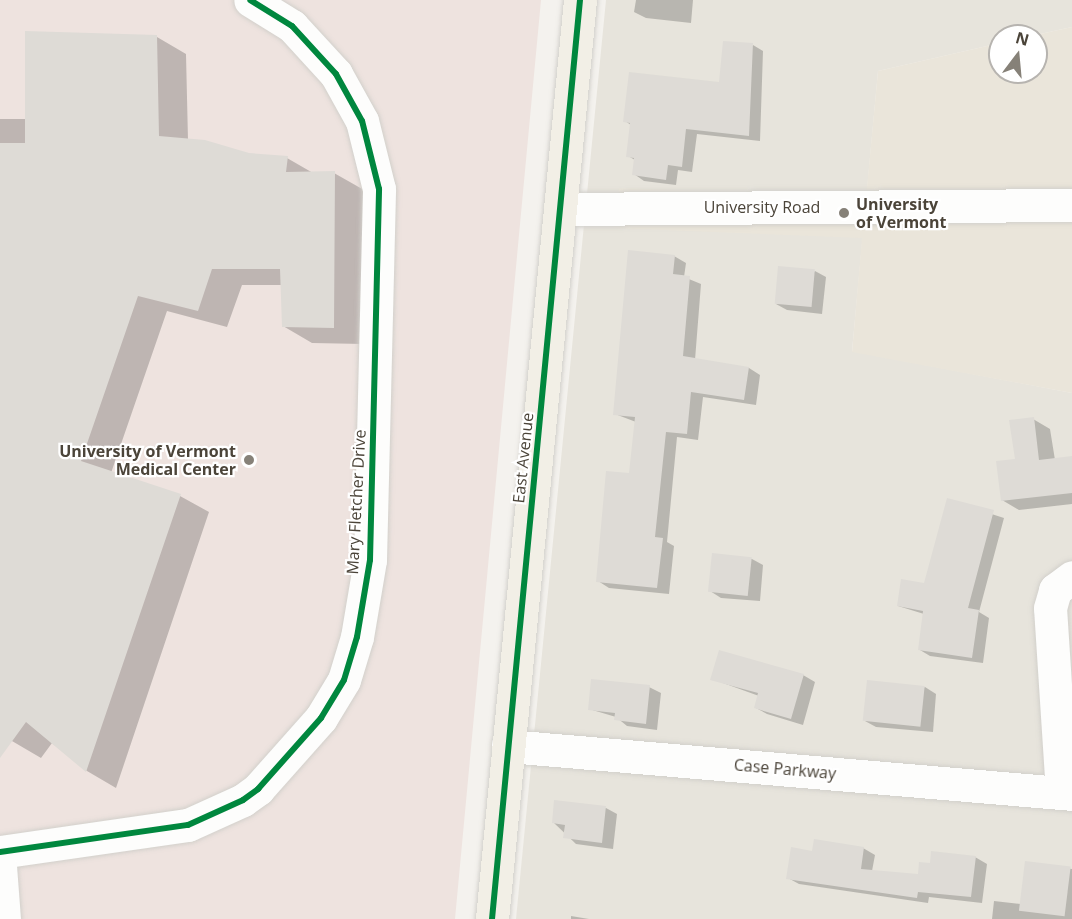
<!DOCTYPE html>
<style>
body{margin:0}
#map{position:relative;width:1072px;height:919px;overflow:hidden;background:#f4f2ee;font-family:"Open Sans",sans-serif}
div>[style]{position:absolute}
.residential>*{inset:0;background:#e7e4dc}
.education>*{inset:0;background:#eae5da}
.medical>*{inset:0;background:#eee3df}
.shadow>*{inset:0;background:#0003}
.building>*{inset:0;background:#dedbd6;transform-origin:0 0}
.roads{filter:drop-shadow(0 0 2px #d2d0cb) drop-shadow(0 0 2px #d2d0cb)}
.minor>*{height:33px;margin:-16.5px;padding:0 16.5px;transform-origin:16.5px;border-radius:16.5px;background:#fdfdfc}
.major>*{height:33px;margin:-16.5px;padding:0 16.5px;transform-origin:16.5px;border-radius:16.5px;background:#f2efe6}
.cycleway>*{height:6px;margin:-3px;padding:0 3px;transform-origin:3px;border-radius:3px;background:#00873e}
.dots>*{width:16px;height:16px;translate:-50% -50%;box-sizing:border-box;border:3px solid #fff;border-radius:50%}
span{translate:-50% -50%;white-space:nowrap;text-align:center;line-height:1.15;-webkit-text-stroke:4.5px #fff;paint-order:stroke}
.poi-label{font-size:16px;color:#4b4439;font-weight:700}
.left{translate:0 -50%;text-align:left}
.right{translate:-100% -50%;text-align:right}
.street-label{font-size:16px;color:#4b4439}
.north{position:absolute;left:988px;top:24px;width:60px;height:60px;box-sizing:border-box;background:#fff;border:2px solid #b7b4b0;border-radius:50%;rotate:16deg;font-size:16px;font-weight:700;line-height:24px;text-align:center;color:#4b4439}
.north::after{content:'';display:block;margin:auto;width:21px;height:27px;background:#868178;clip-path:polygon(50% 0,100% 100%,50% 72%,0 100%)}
</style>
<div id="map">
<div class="residential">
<div style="clip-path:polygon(606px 0,1072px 0,1072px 27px,1031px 36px,1000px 36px,1000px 43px,878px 71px,852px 351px,1072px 393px,1072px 919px,516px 919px)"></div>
</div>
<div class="education">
<div style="clip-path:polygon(1072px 27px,1072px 393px,852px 352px,862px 238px,614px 228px,619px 188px,866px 197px,878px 71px,1000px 43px,1000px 72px,1036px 72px,1036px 36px,1031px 36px)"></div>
</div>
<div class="medical">
<div style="clip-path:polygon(0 0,541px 0,455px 919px,0 919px)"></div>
</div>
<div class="shadow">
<div style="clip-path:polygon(636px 0,693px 0,691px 23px,646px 18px,634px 12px)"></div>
<div style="clip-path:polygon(157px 37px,186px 54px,188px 140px,248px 154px,287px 158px,313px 173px,334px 173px,364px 190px,363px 344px,312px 343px,283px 326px,282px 285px,242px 285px,227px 327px,167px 311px,111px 473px,180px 496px,209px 512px,116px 788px,87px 771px,52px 743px,41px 758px,0 734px,0 119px,26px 119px)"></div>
<div style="clip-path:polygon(753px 45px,763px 51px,760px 141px,697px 134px,692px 172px,678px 170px,676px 185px,644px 181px,634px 174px,635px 160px,628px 156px,631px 125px,625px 121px,721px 84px)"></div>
<div style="clip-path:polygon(674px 256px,686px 263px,684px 277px,701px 284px,695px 360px,749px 368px,760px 375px,756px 405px,703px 397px,698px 440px,677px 437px,667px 542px,674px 546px,669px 594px,609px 588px,598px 581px,630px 474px,636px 422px,615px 414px)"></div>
<div style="clip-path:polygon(815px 271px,826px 277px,822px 314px,787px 310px,776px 304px)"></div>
<div style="clip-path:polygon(1033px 419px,1050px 429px,1055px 460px,1072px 458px,1072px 504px,1019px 510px,1002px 500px)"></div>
<div style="clip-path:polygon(948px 500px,1004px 518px,979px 612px,989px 618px,983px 663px,930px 656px,920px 650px,924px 614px,898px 606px,925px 584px)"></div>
<div style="clip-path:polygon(713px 555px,752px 559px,763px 565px,760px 601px,721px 598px,710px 591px)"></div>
<div style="clip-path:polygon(803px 675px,815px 682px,803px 725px,767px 714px,756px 708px,759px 696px,712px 679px)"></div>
<div style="clip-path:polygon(649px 687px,661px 693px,657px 730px,627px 726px,616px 717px,589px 709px)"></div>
<div style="clip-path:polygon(925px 687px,936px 694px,933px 732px,876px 727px,865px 721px)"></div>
<div style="clip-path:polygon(606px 808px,617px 814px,613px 849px,576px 844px,553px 822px)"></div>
<div style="clip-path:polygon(863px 848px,875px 855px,872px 871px,919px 876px,931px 865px,975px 857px,987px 864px,982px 903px,929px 897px,928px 903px,799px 884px,788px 878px,814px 852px)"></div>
<div style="clip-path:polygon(1026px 863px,1072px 869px,1072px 919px,992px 919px,994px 901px,1021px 904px)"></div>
<div style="clip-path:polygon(571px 916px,589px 919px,571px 919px)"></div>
</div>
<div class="building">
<div style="clip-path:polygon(25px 31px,157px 35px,159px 136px,205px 140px,249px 153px,288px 156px,286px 172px,335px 171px,334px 328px,282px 327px,280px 269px,212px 269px,198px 311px,138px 296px,81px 461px,181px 494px,86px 772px,26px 722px,0 758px,0 143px,25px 143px)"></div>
<div style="clip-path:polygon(723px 41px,753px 43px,749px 136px,686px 129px,682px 167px,668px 165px,666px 180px,632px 175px,634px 158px,626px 157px,630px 123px,623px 122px,629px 72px,719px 82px)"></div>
<div style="clip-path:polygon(628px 250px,675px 255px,673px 274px,690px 276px,683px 356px,749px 367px,744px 400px,691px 392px,687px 434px,666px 432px,655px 537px,663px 538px,657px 588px,596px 582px,606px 471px,629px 473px,635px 417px,613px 415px)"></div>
<div style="left:778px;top:266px;width:37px;height:38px;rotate:5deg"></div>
<div style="clip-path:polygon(1034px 417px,1039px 460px,1072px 456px,1072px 493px,1001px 501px,996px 461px,1015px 459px,1009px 420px)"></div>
<div style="clip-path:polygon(947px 498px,994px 510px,968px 608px,979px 610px,972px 658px,918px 650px,923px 611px,897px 606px,901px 579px,924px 583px)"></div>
<div style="left:712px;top:553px;width:40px;height:39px;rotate:6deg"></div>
<div style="clip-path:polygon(719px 650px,804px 674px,791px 719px,754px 708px,758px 693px,710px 680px)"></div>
<div style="clip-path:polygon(591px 679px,650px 685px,646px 724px,614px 720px,615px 713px,588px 710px)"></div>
<div style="left:867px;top:680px;width:58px;height:41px;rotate:6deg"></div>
<div style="clip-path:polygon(554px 800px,606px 806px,602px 843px,563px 838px,565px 825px,552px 823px)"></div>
<div style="clip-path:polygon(814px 839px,864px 847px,861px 869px,918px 874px,919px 862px,930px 863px,931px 851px,976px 856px,971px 897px,918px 892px,917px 898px,786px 879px,791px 847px,812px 851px)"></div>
<div style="left:1025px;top:861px;width:46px;height:50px;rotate:7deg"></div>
</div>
<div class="roads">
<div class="minor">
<div style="left:561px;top:209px;width:511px;rotate:-0.45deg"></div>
<div style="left:508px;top:746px;width:566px;rotate:4.86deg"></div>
<div style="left:1062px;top:793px;width:185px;rotate:-93.7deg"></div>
<div style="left:1050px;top:608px;width:19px;rotate:-74deg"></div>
<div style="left:1055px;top:590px;width:21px;rotate:-37deg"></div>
<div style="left:0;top:852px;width:190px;rotate:-8.2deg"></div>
<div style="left:188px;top:825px;width:60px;rotate:-24.4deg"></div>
<div style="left:243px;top:800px;width:19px;rotate:-36deg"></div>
<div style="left:258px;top:789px;width:95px;rotate:-48.4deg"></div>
<div style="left:321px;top:718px;width:44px;rotate:-58.8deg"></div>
<div style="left:344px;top:680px;width:45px;rotate:-73.2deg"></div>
<div style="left:357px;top:637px;width:78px;rotate:-80.4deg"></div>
<div style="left:370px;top:560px;width:371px;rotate:-88.6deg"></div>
<div style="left:379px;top:189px;width:70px;rotate:-104deg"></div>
<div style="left:362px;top:121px;width:54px;rotate:-119deg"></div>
<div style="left:336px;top:74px;width:65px;rotate:-132.5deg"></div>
<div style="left:292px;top:26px;width:49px;rotate:-148.2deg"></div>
<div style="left:0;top:866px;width:53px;rotate:85.7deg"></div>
</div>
<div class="major">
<div style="left:492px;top:919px;width:923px;rotate:-84.53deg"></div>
</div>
</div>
<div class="cycleway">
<div style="left:0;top:852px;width:190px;rotate:-8.2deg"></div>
<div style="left:188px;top:825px;width:60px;rotate:-24.4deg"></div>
<div style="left:243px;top:800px;width:19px;rotate:-36deg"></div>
<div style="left:258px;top:789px;width:95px;rotate:-48.4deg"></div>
<div style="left:321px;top:718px;width:44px;rotate:-58.8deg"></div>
<div style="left:344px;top:680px;width:45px;rotate:-73.2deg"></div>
<div style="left:357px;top:637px;width:78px;rotate:-80.4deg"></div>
<div style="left:370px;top:560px;width:371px;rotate:-88.6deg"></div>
<div style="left:379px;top:189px;width:70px;rotate:-104deg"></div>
<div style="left:362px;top:121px;width:54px;rotate:-119deg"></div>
<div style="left:336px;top:74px;width:65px;rotate:-132.5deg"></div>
<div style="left:292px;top:26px;width:49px;rotate:-148.2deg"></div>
<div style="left:492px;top:919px;width:923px;rotate:-84.53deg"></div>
</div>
<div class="dots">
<div style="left:844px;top:213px;background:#868178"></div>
<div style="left:249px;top:460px;background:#868178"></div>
</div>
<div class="poi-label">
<span class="left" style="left:856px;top:213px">University<br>of Vermont</span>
<span class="right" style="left:236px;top:460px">University of Vermont<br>Medical Center</span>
</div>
<div class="street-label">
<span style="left:762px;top:207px">University Road</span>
<span style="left:523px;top:458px;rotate:-84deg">East Avenue</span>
<span style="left:356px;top:502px;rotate:-87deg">Mary Fletcher Drive</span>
<span style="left:785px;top:769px;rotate:5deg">Case Parkway</span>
</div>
<div class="north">N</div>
</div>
